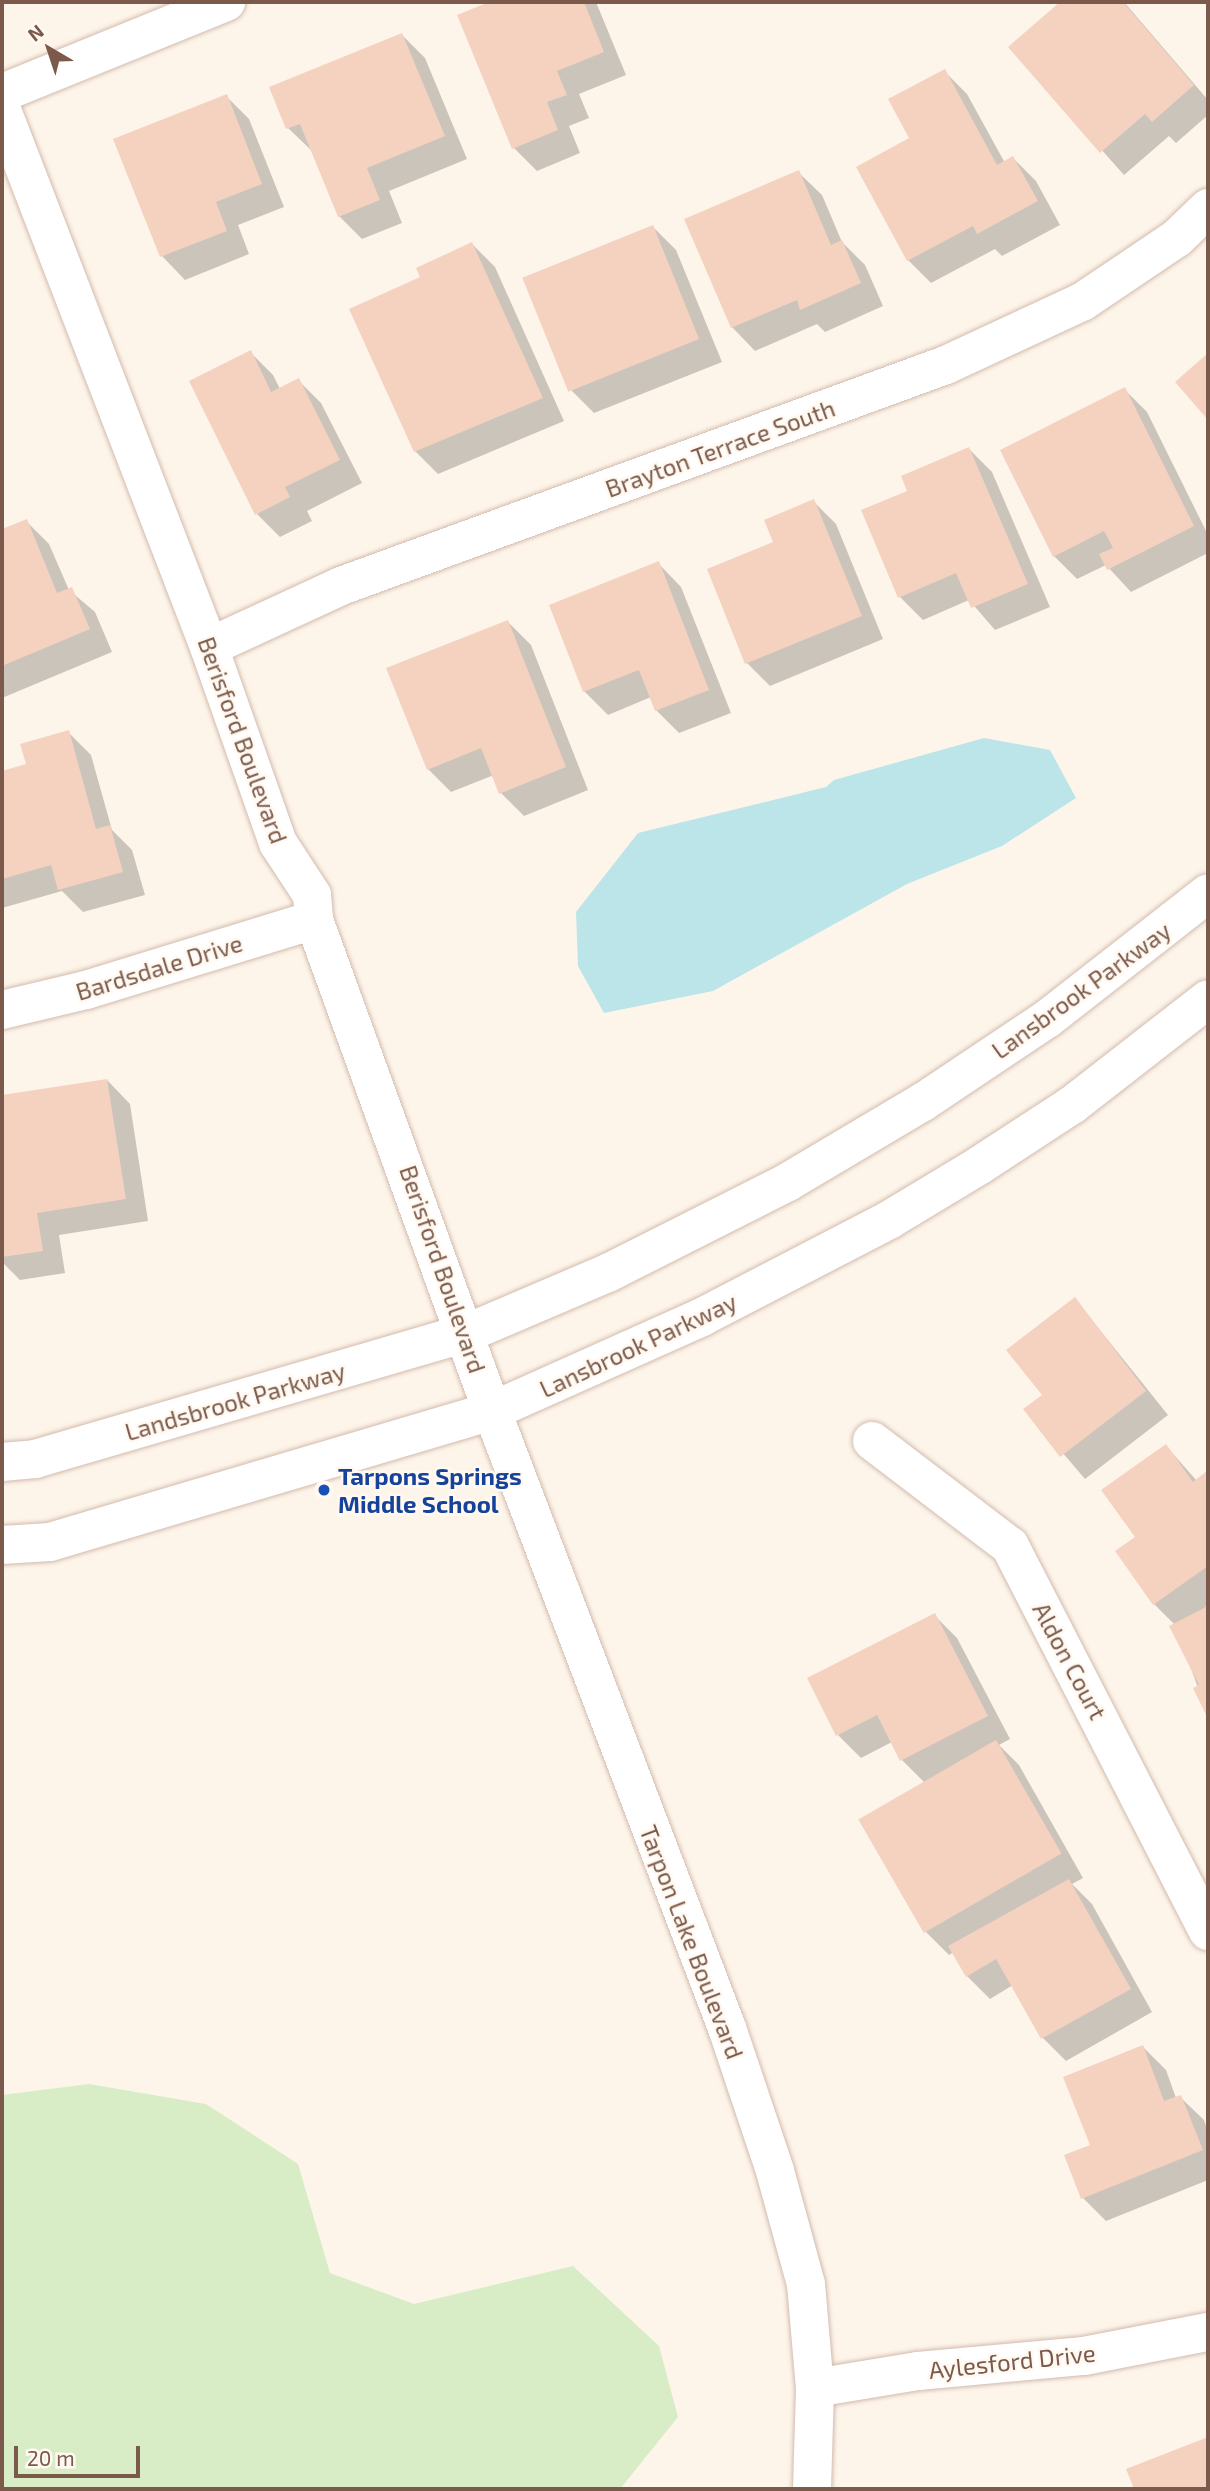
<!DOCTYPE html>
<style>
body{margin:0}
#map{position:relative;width:1210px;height:2491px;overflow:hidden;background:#fef5ea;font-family:"Exo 2",sans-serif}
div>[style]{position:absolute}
.green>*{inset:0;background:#d8edc6}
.water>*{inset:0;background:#bce5e9}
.shadow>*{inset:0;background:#0003}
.building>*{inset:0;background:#f5d1c0;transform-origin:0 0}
.roads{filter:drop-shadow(0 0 2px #d2bbae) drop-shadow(0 0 2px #d2bbae)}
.minor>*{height:38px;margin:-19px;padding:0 19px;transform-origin:19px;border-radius:19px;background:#fff}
.tertiary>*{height:38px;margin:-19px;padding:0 19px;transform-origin:19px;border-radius:19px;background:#fff}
.dots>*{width:19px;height:19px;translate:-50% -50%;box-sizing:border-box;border:4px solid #fff9f1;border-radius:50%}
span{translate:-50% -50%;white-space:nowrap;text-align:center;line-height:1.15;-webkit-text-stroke:5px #fff9f1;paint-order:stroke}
.street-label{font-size:24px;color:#7b594b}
.transit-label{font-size:24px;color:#164399;font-weight:700}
.left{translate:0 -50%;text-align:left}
.frame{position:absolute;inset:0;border:4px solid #7b594b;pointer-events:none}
.north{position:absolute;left:14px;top:14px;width:70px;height:70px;-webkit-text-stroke:5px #fff9f1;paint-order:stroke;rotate:321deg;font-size:19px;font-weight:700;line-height:28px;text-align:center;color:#7b594b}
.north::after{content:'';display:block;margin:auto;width:24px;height:32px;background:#7b594b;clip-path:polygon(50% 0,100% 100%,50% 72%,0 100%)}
.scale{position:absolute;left:14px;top:2446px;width:126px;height:32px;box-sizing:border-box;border:4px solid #7b594b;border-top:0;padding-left:9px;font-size:21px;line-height:24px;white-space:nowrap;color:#7b594b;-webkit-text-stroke:5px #fff9f1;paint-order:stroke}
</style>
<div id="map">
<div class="green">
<div style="clip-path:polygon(89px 2084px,206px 2104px,298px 2164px,330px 2273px,414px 2304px,573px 2266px,659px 2346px,678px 2417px,620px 2489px,2px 2489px,2px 2095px)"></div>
</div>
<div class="water">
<div style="clip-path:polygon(984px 738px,1050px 750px,1076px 798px,1002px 846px,907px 884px,713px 991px,604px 1013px,578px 966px,576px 912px,638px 833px,826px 787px,834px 780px)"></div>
</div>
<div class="shadow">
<div style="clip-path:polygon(494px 2px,596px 2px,626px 75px,579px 94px,589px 118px,569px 126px,580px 153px,537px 171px,514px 148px,459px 16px)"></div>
<div style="clip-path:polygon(1063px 2px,1124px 2px,1208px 100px,1208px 115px,1176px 143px,1169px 136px,1124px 175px,1010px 47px)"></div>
<div style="clip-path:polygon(402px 35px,425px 58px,467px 159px,389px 191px,402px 223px,362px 239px,339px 216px,312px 151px,288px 128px)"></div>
<div style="clip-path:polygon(944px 71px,967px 94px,1005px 163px,1013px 158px,1036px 181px,1060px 225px,1002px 256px,995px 249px,931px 283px,908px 260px,912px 139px)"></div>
<div style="clip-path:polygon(226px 96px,249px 119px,284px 207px,238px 225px,249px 254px,185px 280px,162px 256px,115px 140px)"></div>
<div style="clip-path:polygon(798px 172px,822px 195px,842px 242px,865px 265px,883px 306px,825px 332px,817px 324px,755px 351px,732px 327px,686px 220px)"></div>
<div style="clip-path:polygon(653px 227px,676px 250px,722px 362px,594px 413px,571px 390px,526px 280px)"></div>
<div style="clip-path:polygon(472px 244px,495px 267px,564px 421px,438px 474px,415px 451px,422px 278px)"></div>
<div style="clip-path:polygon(250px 352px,273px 375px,280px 389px,298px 380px,321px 403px,362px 483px,307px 511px,312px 521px,280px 537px,257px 514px)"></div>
<div style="clip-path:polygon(1124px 389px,1147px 412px,1208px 535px,1208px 553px,1131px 592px,1106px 565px,1077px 579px,1054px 556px)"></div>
<div style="clip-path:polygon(969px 449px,992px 472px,1050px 607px,995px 630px,969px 600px,923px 620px,900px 597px,909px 492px)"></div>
<div style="clip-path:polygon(813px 501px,836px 524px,883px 639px,770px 686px,747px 663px,775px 543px)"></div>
<div style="clip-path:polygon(26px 521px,49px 544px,69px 590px,95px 612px,112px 652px,2px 698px,2px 531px)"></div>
<div style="clip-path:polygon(658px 563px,681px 587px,731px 713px,679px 733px,656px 710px,651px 697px,608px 715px,584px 691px,551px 606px)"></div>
<div style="clip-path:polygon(508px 622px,531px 645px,588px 790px,524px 816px,501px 793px,494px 775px,451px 792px,428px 769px)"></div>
<div style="clip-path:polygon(68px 732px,91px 755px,112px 830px,132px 850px,145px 895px,83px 912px,62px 891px,2px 908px,2px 773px,28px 766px)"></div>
<div style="clip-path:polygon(107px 1080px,130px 1104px,148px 1221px,59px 1235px,65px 1273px,20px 1280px,2px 1262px,2px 1097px)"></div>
<div style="clip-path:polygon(1075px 1299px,1168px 1415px,1085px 1479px,1026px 1410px,1044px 1396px)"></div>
<div style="clip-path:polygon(1166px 1446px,1197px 1481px,1208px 1473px,1208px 1605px,1205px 1607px,1208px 1608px,1208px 1715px,1175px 1625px,1154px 1604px,1138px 1537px)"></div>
<div style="clip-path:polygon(934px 1615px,957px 1638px,1010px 1739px,999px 1745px,1019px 1765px,1083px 1878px,1072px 1884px,1092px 1904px,1152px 2012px,1066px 2061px,1043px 2038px,1013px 1985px,990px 1999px,967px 1976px,954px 1952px,949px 1955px,926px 1932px,925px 1783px,902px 1760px,892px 1742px,861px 1758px,838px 1735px)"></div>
<div style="clip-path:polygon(1143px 2047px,1166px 2070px,1176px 2098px,1180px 2097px,1204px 2120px,1208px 2132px,1208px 2180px,1106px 2221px,1083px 2198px)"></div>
<div style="clip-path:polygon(1208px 2439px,1208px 2489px,1136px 2489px,1129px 2470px)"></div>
</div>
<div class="building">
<div style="clip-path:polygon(489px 2px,584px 2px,604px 52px,557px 71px,567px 95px,547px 102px,558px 130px,512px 149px,457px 15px)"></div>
<div style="clip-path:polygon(1060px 2px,1123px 2px,1194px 85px,1152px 122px,1145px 114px,1100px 153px,1008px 47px)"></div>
<div style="clip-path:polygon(402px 33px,445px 136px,367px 168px,380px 200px,338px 217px,300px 124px,286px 129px,269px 87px)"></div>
<div style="clip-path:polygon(945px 69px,997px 165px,1013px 156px,1038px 201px,977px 234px,973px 226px,907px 261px,856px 167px,909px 138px,888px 99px)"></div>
<div style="clip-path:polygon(227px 94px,262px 184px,216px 202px,227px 231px,160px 257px,113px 139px)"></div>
<div style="clip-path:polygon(799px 170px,831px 245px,842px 240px,861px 283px,800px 310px,797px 300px,731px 328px,684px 219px)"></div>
<div style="left:653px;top:225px;width:123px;height:141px;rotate:68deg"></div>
<div style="clip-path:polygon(472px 242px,543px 398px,414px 452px,349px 309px,420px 277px,416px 268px)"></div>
<div style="clip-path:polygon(251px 350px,271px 392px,299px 378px,340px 460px,285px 487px,290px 497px,255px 515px,189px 381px)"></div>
<div style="clip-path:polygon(1208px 353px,1208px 420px,1175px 382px)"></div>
<div style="clip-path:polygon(1125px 387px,1194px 526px,1107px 570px,1099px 554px,1113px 548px,1104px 531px,1053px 557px,1000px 450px)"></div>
<div style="clip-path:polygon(969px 447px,1028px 584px,971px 608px,956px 573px,898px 598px,861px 510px,907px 491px,901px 476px)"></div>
<div style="clip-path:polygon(814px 499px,862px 616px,745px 664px,707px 569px,773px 542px,764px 520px)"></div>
<div style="clip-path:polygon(27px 519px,57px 593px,72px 587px,90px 629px,2px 666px,2px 529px)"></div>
<div style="clip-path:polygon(659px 561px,709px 690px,655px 711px,639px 670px,583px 692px,549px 605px)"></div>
<div style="clip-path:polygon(508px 620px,566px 767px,499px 794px,481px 748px,427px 770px,386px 668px)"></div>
<div style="clip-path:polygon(69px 730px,96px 829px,110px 825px,123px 872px,58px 890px,51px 865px,2px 879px,2px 771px,26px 764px,20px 744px)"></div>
<div style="clip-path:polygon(107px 1079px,126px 1199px,37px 1213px,43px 1251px,2px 1257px,2px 1095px)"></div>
<div style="clip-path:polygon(1075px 1297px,1146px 1391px,1060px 1457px,1023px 1409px,1042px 1395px,1006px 1350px)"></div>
<div style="clip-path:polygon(1166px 1444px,1193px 1482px,1208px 1470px,1208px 1566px,1153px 1605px,1115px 1551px,1135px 1537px,1101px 1490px)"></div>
<div style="clip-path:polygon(1208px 1606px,1208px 1719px,1193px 1688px,1199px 1685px,1169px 1626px)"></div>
<div style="clip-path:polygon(935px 1613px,988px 1716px,900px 1761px,877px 1715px,836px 1736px,807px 1678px)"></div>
<div style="left:996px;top:1740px;width:131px;height:159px;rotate:60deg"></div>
<div style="clip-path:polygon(1069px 1879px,1131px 1989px,1041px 2039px,996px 1959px,966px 1977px,948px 1946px)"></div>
<div style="clip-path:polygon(1143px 2045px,1164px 2101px,1181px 2095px,1203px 2150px,1081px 2199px,1064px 2155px,1090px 2145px,1063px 2077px)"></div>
<div style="clip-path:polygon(1208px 2437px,1208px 2489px,1134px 2489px,1126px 2469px)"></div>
</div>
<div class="roads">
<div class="minor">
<div style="left:2px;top:93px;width:242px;rotate:-22.1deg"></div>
<div style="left:2px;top:110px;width:576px;rotate:68.92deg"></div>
<div style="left:209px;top:647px;width:208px;rotate:70.6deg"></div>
<div style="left:278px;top:843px;width:62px;rotate:56.8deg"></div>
<div style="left:312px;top:895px;width:25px;rotate:85deg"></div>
<div style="left:314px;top:920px;width:522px;rotate:70.07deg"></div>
<div style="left:209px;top:647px;width:145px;rotate:-24.8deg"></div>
<div style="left:341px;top:586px;width:644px;rotate:-20.07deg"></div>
<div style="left:946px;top:365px;width:150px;rotate:-24.9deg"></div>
<div style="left:1082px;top:302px;width:115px;rotate:-34deg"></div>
<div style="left:1177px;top:238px;width:43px;rotate:-44.1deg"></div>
<div style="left:2px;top:1010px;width:86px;rotate:-13.4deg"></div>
<div style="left:86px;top:990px;width:239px;rotate:-17.1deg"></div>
<div style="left:872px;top:1441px;width:173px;rotate:37.3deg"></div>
<div style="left:1010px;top:1546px;width:433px;rotate:62.8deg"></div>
<div style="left:815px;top:2388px;width:104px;rotate:-9.4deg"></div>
<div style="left:918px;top:2371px;width:167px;rotate:-5.2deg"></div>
<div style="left:1084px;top:2356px;width:126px;rotate:-11deg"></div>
</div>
<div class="tertiary">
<div style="left:492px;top:1411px;width:660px;rotate:69.15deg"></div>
<div style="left:727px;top:2028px;width:151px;rotate:71.4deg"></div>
<div style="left:775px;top:2171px;width:117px;rotate:74.7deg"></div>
<div style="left:806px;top:2284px;width:104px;rotate:85.1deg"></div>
<div style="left:815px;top:2388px;width:101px;rotate:91.7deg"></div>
<div style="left:2px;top:1462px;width:33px;rotate:-5deg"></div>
<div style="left:35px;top:1459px;width:450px;rotate:-16.3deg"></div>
<div style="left:467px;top:1333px;width:153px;rotate:-23.1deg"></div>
<div style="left:608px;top:1273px;width:202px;rotate:-26.8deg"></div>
<div style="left:788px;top:1182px;width:157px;rotate:-30.7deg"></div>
<div style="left:923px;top:1102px;width:149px;rotate:-33.8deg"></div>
<div style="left:1047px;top:1019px;width:204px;rotate:-38deg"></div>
<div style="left:2px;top:1545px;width:48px;rotate:-3.6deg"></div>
<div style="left:50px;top:1542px;width:461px;rotate:-16.5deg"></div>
<div style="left:492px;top:1411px;width:230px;rotate:-24.1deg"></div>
<div style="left:702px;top:1317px;width:211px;rotate:-27.4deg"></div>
<div style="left:889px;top:1220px;width:106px;rotate:-31.1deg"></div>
<div style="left:980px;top:1165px;width:110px;rotate:-33.1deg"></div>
<div style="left:1072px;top:1105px;width:172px;rotate:-37.9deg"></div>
</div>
</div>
<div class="dots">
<div style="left:324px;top:1490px;background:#1a4fb4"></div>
</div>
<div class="street-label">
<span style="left:720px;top:448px;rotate:-20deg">Brayton Terrace South</span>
<span style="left:243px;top:740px;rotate:70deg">Berisford Boulevard</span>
<span style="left:159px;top:967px;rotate:-17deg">Bardsdale Drive</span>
<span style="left:1081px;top:990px;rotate:-36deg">Lansbrook Parkway</span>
<span style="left:443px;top:1269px;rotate:71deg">Berisford Boulevard</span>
<span style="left:638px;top:1345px;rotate:-25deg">Lansbrook Parkway</span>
<span style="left:235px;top:1401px;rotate:-16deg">Landsbrook Parkway</span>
<span style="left:1070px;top:1661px;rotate:62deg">Aldon Court</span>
<span style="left:692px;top:1942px;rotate:69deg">Tarpon Lake Boulevard</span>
<span style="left:1012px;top:2361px;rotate:-6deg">Aylesford Drive</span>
</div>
<div class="transit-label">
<span class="left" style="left:338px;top:1490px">Tarpons Springs<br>Middle School</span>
</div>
<div class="frame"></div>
<div class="north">N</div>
<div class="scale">20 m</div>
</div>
